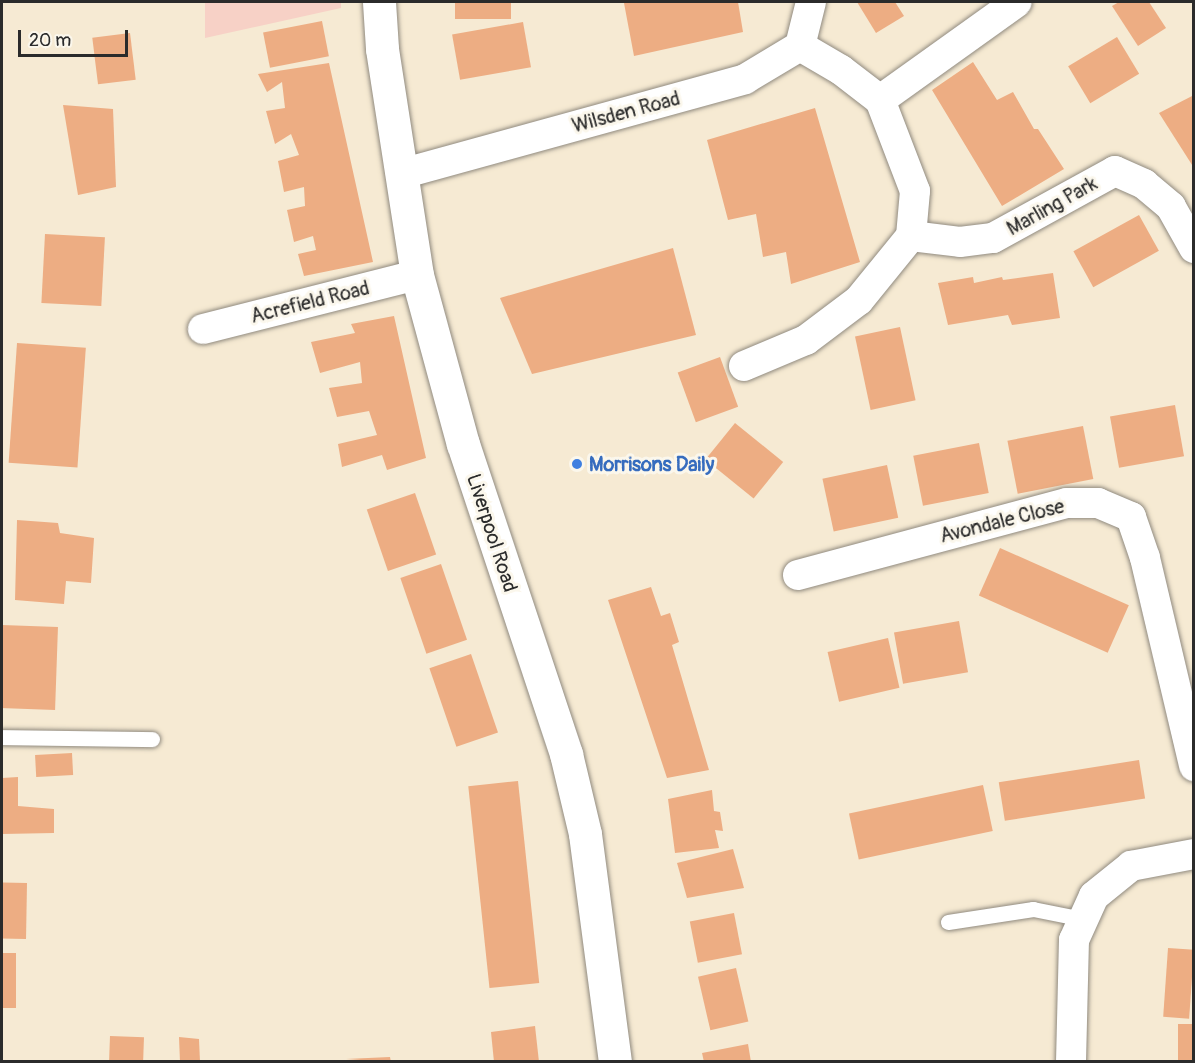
<!DOCTYPE html>
<style>
body{margin:0}
#map{position:relative;width:1195px;height:1063px;overflow:hidden;background:#f6ead3;font-family:Pangolin,sans-serif}
div>[style]{position:absolute}
.built>*{inset:0;background:#f7d1c6}
.building>*{inset:0;background:#edad83;transform-origin:0 0}
.roads{filter:drop-shadow(0 0 2px #908a7f) drop-shadow(0 0 2px #908a7f)}
.lane>*{height:15px;margin:-7.5px;padding:0 7.5px;transform-origin:7.5px;border-radius:7.5px;background:#fff}
.street>*{height:30px;margin:-15px;padding:0 15px;transform-origin:15px;border-radius:15px;background:#fff}
.secondary>*{height:33px;margin:-16.5px;padding:0 16.5px;transform-origin:16.5px;border-radius:16.5px;background:#fff}
.dots>*{width:16px;height:16px;translate:-50% -50%;box-sizing:border-box;border:3px solid #fbf7ec;border-radius:50%}
span{translate:-50% -50%;white-space:nowrap;text-align:center;line-height:1.15;-webkit-text-stroke:6px #fbf7ec;paint-order:stroke}
.street-label{font-size:20px;color:#2b2b2b}
.shop-label{font-size:20px;color:#366cbe;font-weight:700}
.left{translate:0 -50%;text-align:left}
.frame{position:absolute;inset:0;border:3px solid #2b2b2b;pointer-events:none}
.scale{position:absolute;left:18px;top:30px;width:110px;height:27px;box-sizing:border-box;border:3px solid #2b2b2b;border-top:0;padding-left:8px;font-size:18px;line-height:21px;white-space:nowrap;color:#2b2b2b;-webkit-text-stroke:4px #fbf7ec;paint-order:stroke}
</style>
<div id="map">
<div class="built">
<div style="clip-path:polygon(205px 2px,341px 2px,341px 8px,205px 38px)"></div>
</div>
<div class="building">
<div style="left:455px;top:2px;width:56px;height:17px"></div>
<div style="clip-path:polygon(629px 2px,738px 2px,743px 32px,634px 56px,624px 3px)"></div>
<div style="clip-path:polygon(857px 2px,895px 2px,904px 16px,876px 33px)"></div>
<div style="clip-path:polygon(1119px 2px,1149px 2px,1166px 28px,1138px 46px,1112px 6px)"></div>
<div style="left:322px;top:21px;width:36px;height:60px;rotate:79deg"></div>
<div style="left:523px;top:22px;width:46px;height:72px;rotate:80deg"></div>
<div style="left:130px;top:33px;width:47px;height:38px;rotate:83deg"></div>
<div style="left:1117px;top:37px;width:43px;height:57px;rotate:59deg"></div>
<div style="clip-path:polygon(973px 62px,997px 100px,1013px 92px,1034px 129px,1038px 129px,1064px 169px,1002px 206px,932px 90px)"></div>
<div style="clip-path:polygon(329px 63px,373px 262px,304px 276px,298px 254px,316px 250px,313px 236px,294px 242px,287px 210px,305px 206px,304px 187px,284px 192px,278px 161px,299px 155px,291px 134px,275px 144px,266px 111px,285px 108px,282px 82px,267px 92px,258px 74px)"></div>
<div style="clip-path:polygon(1194px 95px,1194px 168px,1159px 113px)"></div>
<div style="clip-path:polygon(63px 105px,113px 109px,116px 187px,78px 195px)"></div>
<div style="clip-path:polygon(815px 108px,860px 262px,791px 284px,786px 252px,763px 257px,756px 214px,728px 220px,707px 140px)"></div>
<div style="left:1139px;top:215px;width:41px;height:75px;rotate:61deg"></div>
<div style="left:45px;top:234px;width:60px;height:69px;rotate:3deg"></div>
<div style="clip-path:polygon(673px 248px,696px 335px,532px 374px,500px 298px)"></div>
<div style="clip-path:polygon(1053px 273px,1060px 318px,1012px 325px,1008px 315px,948px 325px,938px 283px,973px 277px,974px 283px,1002px 277px,1003px 280px)"></div>
<div style="clip-path:polygon(394px 316px,426px 458px,387px 470px,382px 455px,342px 467px,338px 444px,377px 435px,369px 411px,337px 417px,329px 388px,362px 383px,360px 362px,320px 373px,311px 342px,355px 333px,351px 324px)"></div>
<div style="left:900px;top:327px;width:75px;height:46px;rotate:78deg"></div>
<div style="left:17px;top:343px;width:69px;height:120px;rotate:4deg"></div>
<div style="left:720px;top:357px;width:53px;height:45px;rotate:70deg"></div>
<div style="left:1175px;top:405px;width:52px;height:66px;rotate:80deg"></div>
<div style="left:735px;top:423px;width:62px;height:47px;rotate:39deg"></div>
<div style="left:1083px;top:426px;width:54px;height:77px;rotate:79deg"></div>
<div style="left:979px;top:443px;width:51px;height:67px;rotate:79deg"></div>
<div style="left:887px;top:465px;width:54px;height:66px;rotate:78deg"></div>
<div style="left:415px;top:493px;width:65px;height:51px;rotate:71deg"></div>
<div style="clip-path:polygon(17px 520px,58px 523px,60px 533px,94px 538px,91px 583px,66px 581px,64px 604px,15px 600px)"></div>
<div style="left:1000px;top:548px;width:141px;height:52px;rotate:24deg"></div>
<div style="left:441px;top:564px;width:80px;height:43px;rotate:71deg"></div>
<div style="clip-path:polygon(651px 587px,661px 616px,670px 613px,679px 642px,672px 645px,709px 770px,667px 778px,608px 600px)"></div>
<div style="left:959px;top:621px;width:52px;height:66px;rotate:80deg"></div>
<div style="left:2px;top:625px;width:56px;height:83px;rotate:2deg"></div>
<div style="left:888px;top:638px;width:51px;height:62px;rotate:77deg"></div>
<div style="left:471px;top:654px;width:83px;height:44px;rotate:71deg"></div>
<div style="left:72px;top:753px;width:22px;height:37px;rotate:87deg"></div>
<div style="left:1139px;top:760px;width:39px;height:142px;rotate:81deg"></div>
<div style="clip-path:polygon(18px 777px,18px 806px,54px 809px,54px 833px,2px 834px,2px 778px)"></div>
<div style="left:518px;top:781px;width:203px;height:50px;rotate:84deg"></div>
<div style="left:983px;top:785px;width:47px;height:137px;rotate:78deg"></div>
<div style="clip-path:polygon(712px 790px,714px 811px,720px 812px,723px 831px,715px 830px,719px 848px,675px 853px,668px 799px)"></div>
<div style="clip-path:polygon(733px 849px,744px 888px,687px 898px,677px 863px)"></div>
<div style="left:27px;top:883px;width:56px;height:25px;rotate:91deg"></div>
<div style="left:734px;top:913px;width:42px;height:45px;rotate:79deg"></div>
<div style="left:1168px;top:948px;width:26px;height:69px;rotate:4deg"></div>
<div style="left:2px;top:953px;width:14px;height:55px"></div>
<div style="left:736px;top:968px;width:55px;height:39px;rotate:77deg"></div>
<div style="left:1194px;top:1024px;width:38px;height:16px;rotate:90deg"></div>
<div style="clip-path:polygon(535px 1026px,539px 1062px,494px 1062px,491px 1032px)"></div>
<div style="left:110px;top:1036px;width:34px;height:26px;rotate:2deg"></div>
<div style="clip-path:polygon(179px 1037px,199px 1039px,200px 1062px,180px 1062px)"></div>
<div style="clip-path:polygon(748px 1044px,751px 1062px,704px 1062px,702px 1053px)"></div>
<div style="clip-path:polygon(390px 1057px,391px 1062px,346px 1059px)"></div>
</div>
<div class="roads">
<div class="lane">
<div style="left:2px;top:737px;width:150px;rotate:0.8deg"></div>
<div style="left:948px;top:922px;width:86px;rotate:-8.7deg"></div>
<div style="left:1033px;top:909px;width:51px;rotate:11.3deg"></div>
</div>
<div class="street">
<div style="left:880px;top:100px;width:168px;rotate:-35.6deg"></div>
<div style="left:401px;top:174px;width:357px;rotate:-15.4deg"></div>
<div style="left:745px;top:79px;width:64px;rotate:-31deg"></div>
<div style="left:800px;top:46px;width:45px;rotate:-76deg"></div>
<div style="left:911px;top:236px;width:49px;rotate:7deg"></div>
<div style="left:960px;top:242px;width:33px;rotate:-7deg"></div>
<div style="left:993px;top:238px;width:139px;rotate:-28.8deg"></div>
<div style="left:1115px;top:171px;width:32px;rotate:24deg"></div>
<div style="left:1144px;top:184px;width:35px;rotate:40deg"></div>
<div style="left:1171px;top:207px;width:47px;rotate:60.7deg"></div>
<div style="left:203px;top:329px;width:221px;rotate:-14.2deg"></div>
<div style="left:744px;top:366px;width:67px;rotate:-22.8deg"></div>
<div style="left:806px;top:340px;width:66px;rotate:-37deg"></div>
<div style="left:859px;top:300px;width:82px;rotate:-50.9deg"></div>
<div style="left:911px;top:236px;width:45px;rotate:-84.9deg"></div>
<div style="left:915px;top:191px;width:97px;rotate:-111deg"></div>
<div style="left:880px;top:100px;width:49px;rotate:-142.4deg"></div>
<div style="left:841px;top:70px;width:48px;rotate:-149.7deg"></div>
<div style="left:798px;top:575px;width:278px;rotate:-15deg"></div>
<div style="left:1067px;top:503px;width:31px"></div>
<div style="left:1098px;top:503px;width:36px;rotate:23deg"></div>
<div style="left:1131px;top:517px;width:43px;rotate:71.1deg"></div>
<div style="left:1145px;top:558px;width:214px;rotate:76.7deg"></div>
<div style="left:1071px;top:1062px;width:122px;rotate:-88.6deg"></div>
<div style="left:1074px;top:940px;width:48px;rotate:-65.6deg"></div>
<div style="left:1094px;top:896px;width:48px;rotate:-39deg"></div>
<div style="left:1131px;top:866px;width:64px;rotate:-10.8deg"></div>
</div>
<div class="secondary">
<div style="left:379px;top:2px;width:47px;rotate:86.3deg"></div>
<div style="left:382px;top:49px;width:229px;rotate:81.2deg"></div>
<div style="left:417px;top:275px;width:175px;rotate:74.8deg"></div>
<div style="left:463px;top:444px;width:327px;rotate:71.6deg"></div>
<div style="left:566px;top:754px;width:82px;rotate:76.6deg"></div>
<div style="left:585px;top:834px;width:230px;rotate:82.5deg"></div>
</div>
</div>
<div class="dots">
<div style="left:577px;top:464px;background:#3f7fe0"></div>
</div>
<div class="street-label">
<span style="left:626px;top:112px;rotate:-15deg">Wilsden Road</span>
<span style="left:1052px;top:206px;rotate:-29deg">Marling Park</span>
<span style="left:310px;top:302px;rotate:-14deg">Acrefield Road</span>
<span style="left:1002px;top:521px;rotate:-14deg">Avondale Close</span>
<span style="left:492px;top:533px;rotate:72deg">Liverpool Road</span>
</div>
<div class="shop-label">
<span class="left" style="left:589px;top:464px">Morrisons Daily</span>
</div>
<div class="frame"></div>
<div class="scale">20 m</div>
</div>
